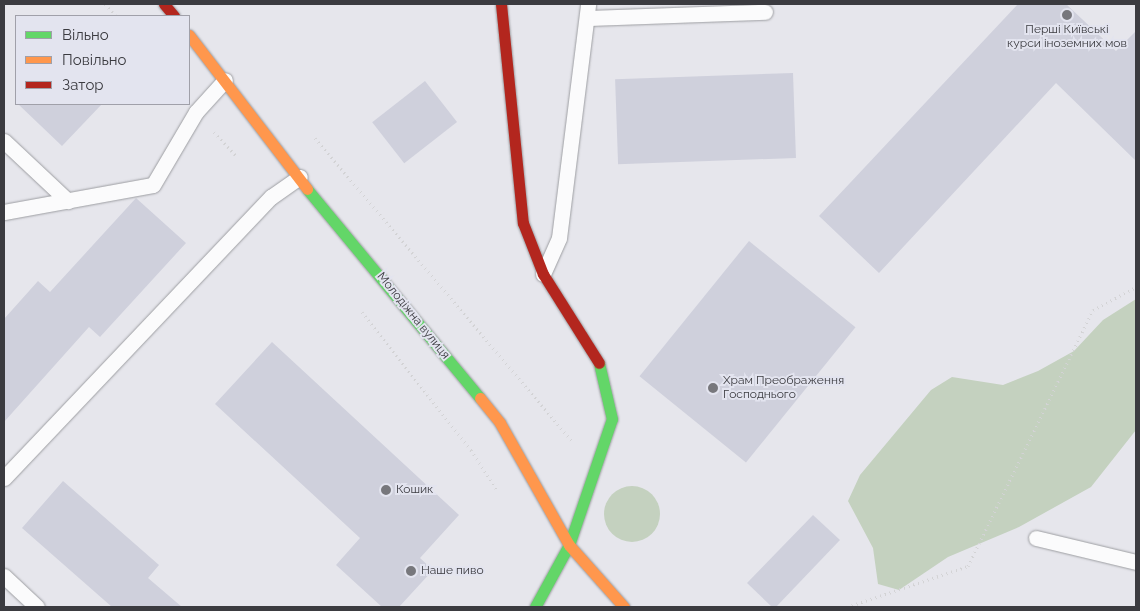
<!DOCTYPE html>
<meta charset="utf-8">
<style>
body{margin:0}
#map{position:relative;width:1140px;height:611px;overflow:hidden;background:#e6e6ec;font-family:Raleway,sans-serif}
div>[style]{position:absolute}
.green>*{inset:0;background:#c4d1bf}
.round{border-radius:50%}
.building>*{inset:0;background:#cfd0dc;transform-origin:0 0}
.path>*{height:3px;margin-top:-1.5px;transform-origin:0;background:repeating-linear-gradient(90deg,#d3d3d5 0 1px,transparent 0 5px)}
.roads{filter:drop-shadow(0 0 1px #9d9ea2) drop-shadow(0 0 1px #9d9ea2)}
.lane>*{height:15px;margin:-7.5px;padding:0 7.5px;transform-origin:7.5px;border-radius:7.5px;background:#fbfbfc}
.fast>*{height:11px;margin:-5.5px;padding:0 5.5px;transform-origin:5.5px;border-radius:5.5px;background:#63d668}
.slow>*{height:11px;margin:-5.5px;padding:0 5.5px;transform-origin:5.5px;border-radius:5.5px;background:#ff974d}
.jam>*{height:11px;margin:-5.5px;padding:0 5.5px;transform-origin:5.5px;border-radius:5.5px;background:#b3261e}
.dots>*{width:14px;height:14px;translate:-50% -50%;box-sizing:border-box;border:2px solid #e3e4ef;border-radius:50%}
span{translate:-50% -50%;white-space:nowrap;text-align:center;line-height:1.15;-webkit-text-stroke:4px #e3e4ef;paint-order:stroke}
.poi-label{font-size:12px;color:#3b3b40}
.left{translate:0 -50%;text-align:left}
.street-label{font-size:12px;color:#3b3b40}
.frame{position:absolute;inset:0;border:5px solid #3b3b40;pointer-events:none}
.legend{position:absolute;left:15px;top:15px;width:175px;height:90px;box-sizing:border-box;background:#e3e4ef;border:1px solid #a0a0a9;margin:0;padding:6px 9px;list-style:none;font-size:15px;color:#3b3b40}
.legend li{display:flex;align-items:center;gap:10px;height:25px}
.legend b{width:25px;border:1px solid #a0a0a9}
</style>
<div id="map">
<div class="green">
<div style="clip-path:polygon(1136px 299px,1136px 430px,1091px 487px,1019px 527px,948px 557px,899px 590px,878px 584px,873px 548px,848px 501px,860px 475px,931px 390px,952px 377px,1003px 385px,1038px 371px,1074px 351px,1103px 320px)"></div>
<div class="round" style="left:604px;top:486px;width:56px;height:56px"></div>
</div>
<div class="building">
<div style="clip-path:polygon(1018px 4px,1066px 4px,1116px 51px,1136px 31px,1136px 161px,1056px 83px,879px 273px,819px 216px)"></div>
<div style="left:793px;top:73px;width:85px;height:178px;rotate:88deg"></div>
<div style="left:425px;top:81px;width:52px;height:67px;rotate:52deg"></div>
<div style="clip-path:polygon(18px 104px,102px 104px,62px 146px)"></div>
<div style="clip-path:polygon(136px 198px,186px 243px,100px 337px,89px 327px,4px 422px,4px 319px,38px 281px,50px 292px)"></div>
<div style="left:749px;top:241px;width:137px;height:174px;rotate:39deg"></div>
<div style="clip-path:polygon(272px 342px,459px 515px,420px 558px,433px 570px,399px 607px,382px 607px,336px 565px,360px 538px,215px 404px)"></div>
<div style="clip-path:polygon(63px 481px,159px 565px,148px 578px,182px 607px,112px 607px,22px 528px)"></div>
<div style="clip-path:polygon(813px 515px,840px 540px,776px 607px,772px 607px,747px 583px)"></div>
</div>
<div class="path">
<div style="left:105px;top:4px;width:16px;rotate:47deg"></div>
<div style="left:214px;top:132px;width:34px;rotate:47deg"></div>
<div style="left:315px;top:138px;width:396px;rotate:49.7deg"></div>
<div style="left:362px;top:312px;width:176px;rotate:51.7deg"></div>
<div style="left:471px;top:450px;width:48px;rotate:57deg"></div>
<div style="left:847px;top:607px;width:128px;rotate:-18.7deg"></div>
<div style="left:968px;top:566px;width:285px;rotate:-64deg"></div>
<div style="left:1093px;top:310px;width:49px;rotate:-28.1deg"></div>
</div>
<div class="roads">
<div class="lane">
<div style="left:589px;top:18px;width:176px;rotate:-2deg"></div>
<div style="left:4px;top:141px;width:88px;rotate:43.2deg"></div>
<div style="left:4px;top:212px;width:151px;rotate:-10.3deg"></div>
<div style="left:153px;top:185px;width:85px;rotate:-59.5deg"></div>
<div style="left:196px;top:112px;width:43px;rotate:-47.8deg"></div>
<div style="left:543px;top:274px;width:39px;rotate:-66deg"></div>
<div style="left:559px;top:238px;width:236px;rotate:-82.9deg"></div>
<div style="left:4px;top:478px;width:388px;rotate:-46.5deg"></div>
<div style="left:271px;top:197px;width:35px;rotate:-35deg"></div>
<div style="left:1036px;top:538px;width:103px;rotate:13.5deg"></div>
<div style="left:4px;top:576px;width:45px;rotate:43.2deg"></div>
</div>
<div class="fast">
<div style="left:307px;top:189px;width:271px;rotate:50.4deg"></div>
<div style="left:535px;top:607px;width:71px;rotate:-61.3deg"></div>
<div style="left:569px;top:545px;width:133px;rotate:-71.2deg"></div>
<div style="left:612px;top:419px;width:57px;rotate:-103.1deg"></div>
</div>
<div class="slow">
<div style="left:189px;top:35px;width:194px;rotate:52.5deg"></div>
<div style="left:480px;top:398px;width:32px;rotate:51deg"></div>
<div style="left:500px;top:423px;width:140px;rotate:60.5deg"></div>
<div style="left:569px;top:545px;width:83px;rotate:48.4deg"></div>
</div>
<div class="jam">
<div style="left:164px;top:4px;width:16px;rotate:50deg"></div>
<div style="left:501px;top:4px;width:220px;rotate:84.3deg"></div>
<div style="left:523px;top:223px;width:55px;rotate:68.6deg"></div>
<div style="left:543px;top:274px;width:105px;rotate:57.8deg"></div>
</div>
</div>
<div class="dots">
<div style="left:1067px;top:15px;background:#77777c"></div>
<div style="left:713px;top:388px;background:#77777c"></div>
<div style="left:386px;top:490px;background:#77777c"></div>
<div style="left:411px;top:571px;background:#77777c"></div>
</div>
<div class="poi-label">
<span style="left:1067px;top:37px">Перші Київські<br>курси іноземних мов</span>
<span class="left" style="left:723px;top:388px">Храм Преображення<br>Господнього</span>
<span class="left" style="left:396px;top:490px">Кошик</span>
<span class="left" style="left:421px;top:571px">Наше пиво</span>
</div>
<div class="street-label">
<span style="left:413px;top:316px;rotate:51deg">Молодіжна вулиця</span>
</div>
<div class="frame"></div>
<ul class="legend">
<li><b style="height:6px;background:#63d668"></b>Вільно</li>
<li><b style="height:6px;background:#ff974d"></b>Повільно</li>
<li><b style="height:6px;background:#b3261e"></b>Затор</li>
</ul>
</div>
